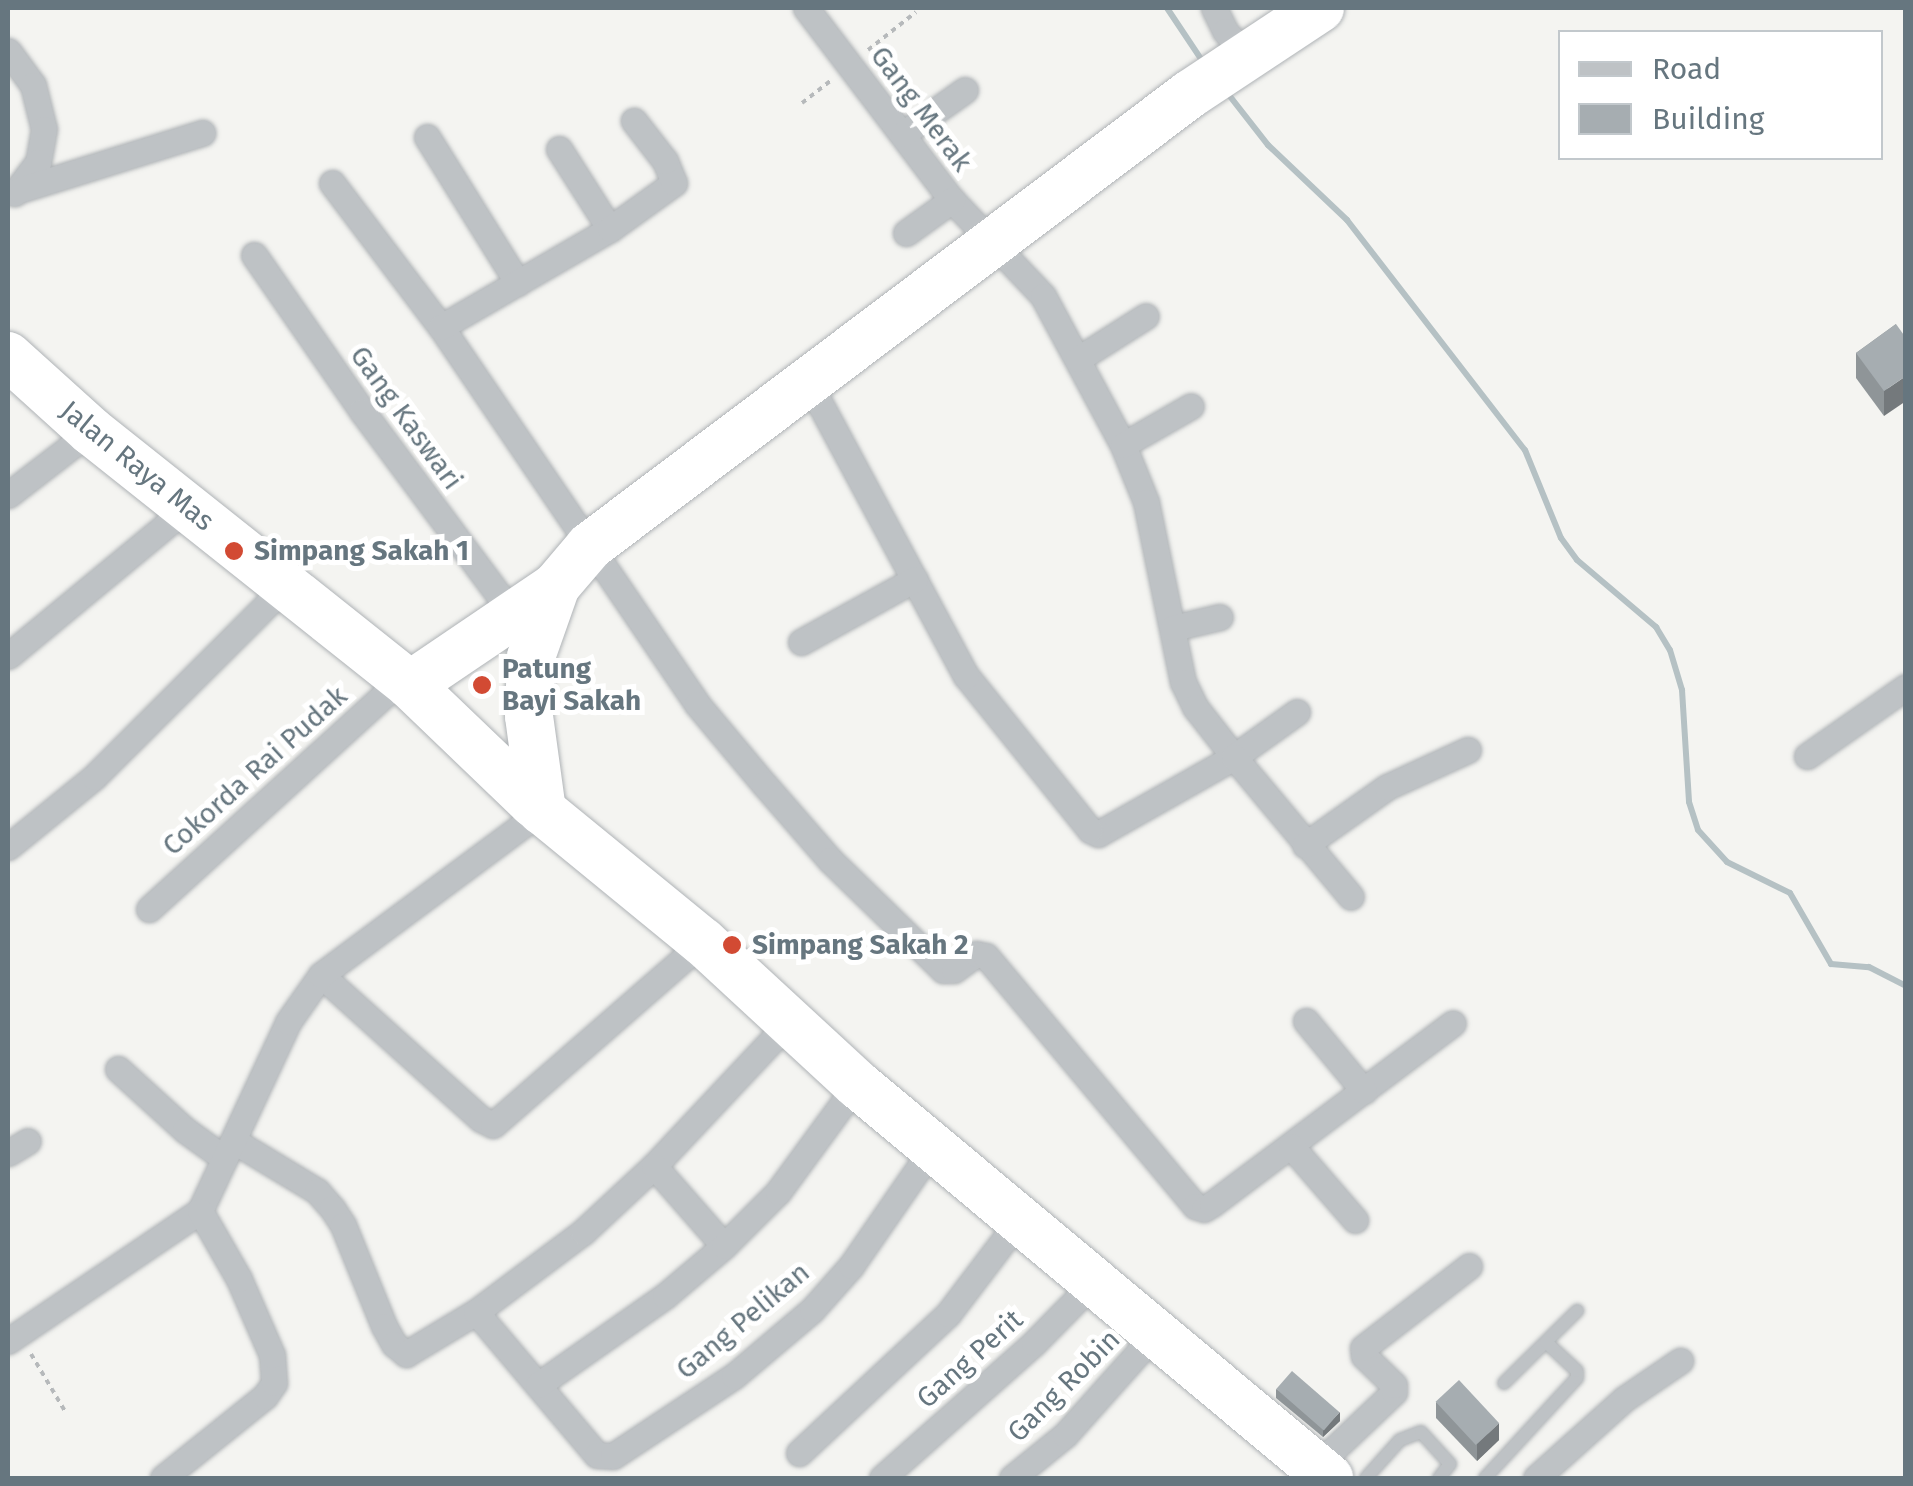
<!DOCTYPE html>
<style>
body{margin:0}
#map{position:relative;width:1913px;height:1486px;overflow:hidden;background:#f4f4f1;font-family:"Fira Sans",sans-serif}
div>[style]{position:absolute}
.stream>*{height:6px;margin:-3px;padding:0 3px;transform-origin:3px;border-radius:3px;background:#b5c1c4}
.path>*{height:4px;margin-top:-2px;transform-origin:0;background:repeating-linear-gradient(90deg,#b6b9bb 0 5px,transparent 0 10px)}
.roads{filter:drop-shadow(0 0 2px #afb3b6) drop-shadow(0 0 2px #afb3b6)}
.lane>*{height:12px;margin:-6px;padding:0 6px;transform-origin:6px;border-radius:6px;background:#bec2c5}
.street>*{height:25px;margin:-12.5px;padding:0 12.5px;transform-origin:12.5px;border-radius:12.5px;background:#bec2c5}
.highway>*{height:48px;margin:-24px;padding:0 24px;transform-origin:24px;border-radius:24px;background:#fff}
.wall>*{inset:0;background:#8f9598}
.shaded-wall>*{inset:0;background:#74797c}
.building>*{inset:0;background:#a6adb1;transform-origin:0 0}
.dots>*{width:28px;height:28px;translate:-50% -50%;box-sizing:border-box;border:5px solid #fff;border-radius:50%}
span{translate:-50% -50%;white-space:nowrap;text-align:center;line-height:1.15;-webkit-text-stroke:10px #fff;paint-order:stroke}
.street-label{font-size:28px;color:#66767f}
.poi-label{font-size:28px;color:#66767f;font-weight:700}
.left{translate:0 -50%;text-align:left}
.frame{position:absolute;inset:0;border:10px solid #66767f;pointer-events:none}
.legend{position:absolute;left:1558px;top:30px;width:325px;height:130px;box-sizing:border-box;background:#fff;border:2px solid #c2c8cc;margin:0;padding:12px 18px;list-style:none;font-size:30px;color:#66767f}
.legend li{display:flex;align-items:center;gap:20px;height:50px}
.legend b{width:50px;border:2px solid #c2c8cc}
</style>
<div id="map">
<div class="stream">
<div style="left:1167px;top:8px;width:69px;rotate:56.3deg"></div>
<div style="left:1225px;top:90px;width:70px;rotate:52deg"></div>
<div style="left:1268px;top:145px;width:109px;rotate:43.5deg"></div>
<div style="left:1347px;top:220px;width:291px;rotate:52.3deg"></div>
<div style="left:1525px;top:450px;width:95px;rotate:67.8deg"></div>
<div style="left:1561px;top:538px;width:27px;rotate:54deg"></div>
<div style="left:1577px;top:560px;width:104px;rotate:40.3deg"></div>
<div style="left:1656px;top:627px;width:27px;rotate:59deg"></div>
<div style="left:1670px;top:650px;width:42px;rotate:73.3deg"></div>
<div style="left:1682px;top:690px;width:112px;rotate:86.4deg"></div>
<div style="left:1689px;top:802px;width:29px;rotate:72deg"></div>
<div style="left:1698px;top:830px;width:43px;rotate:47.8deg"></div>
<div style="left:1727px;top:862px;width:70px;rotate:26.2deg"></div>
<div style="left:1790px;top:893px;width:82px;rotate:60deg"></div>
<div style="left:1831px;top:964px;width:38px;rotate:5deg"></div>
<div style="left:1869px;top:967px;width:42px;rotate:27.2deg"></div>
</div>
<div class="path">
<div style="left:868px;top:50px;width:61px;rotate:-38.4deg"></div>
<div style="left:802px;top:103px;width:36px;rotate:-38deg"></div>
<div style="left:31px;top:1354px;width:69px;rotate:59.3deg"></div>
</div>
<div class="roads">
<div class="lane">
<div style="left:1504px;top:1383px;width:103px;rotate:-44.6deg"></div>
<div style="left:1366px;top:1478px;width:51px;rotate:-48.2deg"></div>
<div style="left:1400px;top:1440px;width:22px;rotate:-21deg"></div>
<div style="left:1421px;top:1432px;width:43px;rotate:47.8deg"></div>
<div style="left:1450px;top:1464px;width:18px;rotate:128deg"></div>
<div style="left:1485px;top:1478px;width:136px;rotate:-47.4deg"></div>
<div style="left:1577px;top:1378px;width:7px;rotate:-90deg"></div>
<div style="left:1577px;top:1371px;width:42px;rotate:-136.9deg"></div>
</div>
<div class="street">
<div style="left:806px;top:8px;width:241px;rotate:52.8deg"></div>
<div style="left:952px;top:200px;width:132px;rotate:46.5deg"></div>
<div style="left:1043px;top:296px;width:169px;rotate:61.8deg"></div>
<div style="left:1123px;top:445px;width:61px;rotate:68deg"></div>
<div style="left:1146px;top:502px;width:184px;rotate:78.4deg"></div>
<div style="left:1183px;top:682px;width:28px;rotate:64deg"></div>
<div style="left:1195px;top:707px;width:63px;rotate:52deg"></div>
<div style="left:1234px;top:757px;width:156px;rotate:150.5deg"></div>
<div style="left:1098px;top:834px;width:9px;rotate:-153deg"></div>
<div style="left:1090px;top:830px;width:198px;rotate:-128.8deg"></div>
<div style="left:966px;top:676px;width:335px;rotate:-118.2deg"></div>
<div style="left:1214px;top:8px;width:25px;rotate:64deg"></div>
<div style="left:1225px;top:31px;width:31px;rotate:48deg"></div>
<div style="left:8px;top:51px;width:42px;rotate:53.7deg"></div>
<div style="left:33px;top:85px;width:45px;rotate:76deg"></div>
<div style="left:44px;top:129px;width:34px;rotate:100deg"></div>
<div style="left:38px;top:162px;width:39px;rotate:127deg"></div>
<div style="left:903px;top:134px;width:76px;rotate:-35.4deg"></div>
<div style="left:427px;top:137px;width:172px;rotate:58.1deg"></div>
<div style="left:559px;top:149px;width:95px;rotate:57.5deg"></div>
<div style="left:332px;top:183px;width:181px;rotate:52.9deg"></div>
<div style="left:441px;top:327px;width:456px;rotate:55.8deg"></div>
<div style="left:697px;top:704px;width:104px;rotate:50.1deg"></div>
<div style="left:764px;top:784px;width:101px;rotate:49deg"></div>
<div style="left:830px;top:860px;width:158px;rotate:44.2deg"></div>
<div style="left:943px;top:970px;width:11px"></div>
<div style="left:954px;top:970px;width:27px;rotate:-36deg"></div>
<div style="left:976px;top:954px;width:10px;rotate:11deg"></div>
<div style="left:986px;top:956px;width:326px;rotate:50.1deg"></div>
<div style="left:1195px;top:1206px;width:9px;rotate:18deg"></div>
<div style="left:1204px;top:1209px;width:9px;rotate:-32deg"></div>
<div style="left:1212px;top:1204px;width:301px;rotate:-36.9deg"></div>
<div style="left:19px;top:190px;width:192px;rotate:-17.3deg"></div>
<div style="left:906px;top:233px;width:57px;rotate:-35.7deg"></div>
<div style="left:254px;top:255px;width:190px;rotate:55.3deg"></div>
<div style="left:362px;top:411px;width:253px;rotate:53.4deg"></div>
<div style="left:441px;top:327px;width:195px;rotate:-30.1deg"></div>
<div style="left:610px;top:229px;width:79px;rotate:-35.7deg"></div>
<div style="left:674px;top:183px;width:24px;rotate:-112deg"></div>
<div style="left:665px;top:161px;width:51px;rotate:-127.8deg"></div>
<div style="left:1078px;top:359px;width:80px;rotate:-32.3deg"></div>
<div style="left:1123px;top:445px;width:78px;rotate:-29.8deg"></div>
<div style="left:8px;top:495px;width:105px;rotate:-37.6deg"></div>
<div style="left:1173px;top:628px;width:48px;rotate:-13.2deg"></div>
<div style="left:801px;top:642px;width:130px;rotate:-28.9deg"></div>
<div style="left:8px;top:656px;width:232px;rotate:-39.6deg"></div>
<div style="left:1297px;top:712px;width:77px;rotate:144.5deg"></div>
<div style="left:1234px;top:757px;width:182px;rotate:50.1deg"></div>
<div style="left:1807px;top:756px;width:121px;rotate:-34.9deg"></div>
<div style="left:1305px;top:845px;width:100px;rotate:-35.3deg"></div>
<div style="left:1387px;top:787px;width:89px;rotate:-24.6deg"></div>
<div style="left:8px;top:847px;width:111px;rotate:-39.1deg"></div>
<div style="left:94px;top:777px;width:271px;rotate:-44.9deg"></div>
<div style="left:149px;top:909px;width:342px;rotate:-42.3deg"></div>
<div style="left:321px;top:975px;width:215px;rotate:42deg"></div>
<div style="left:481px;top:1119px;width:13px;rotate:27deg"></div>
<div style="left:493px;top:1125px;width:279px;rotate:-41.1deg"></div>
<div style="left:1306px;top:1021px;width:91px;rotate:50.4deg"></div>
<div style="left:118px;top:1069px;width:91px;rotate:42.3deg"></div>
<div style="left:185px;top:1130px;width:49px;rotate:35.9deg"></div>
<div style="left:234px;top:1141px;width:97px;rotate:31.1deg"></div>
<div style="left:317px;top:1191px;width:23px;rotate:49deg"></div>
<div style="left:332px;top:1208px;width:20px;rotate:57deg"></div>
<div style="left:343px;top:1225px;width:109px;rotate:67.9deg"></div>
<div style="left:384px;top:1326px;width:21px;rotate:61deg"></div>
<div style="left:394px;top:1344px;width:16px;rotate:40deg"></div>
<div style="left:406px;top:1354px;width:82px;rotate:-31deg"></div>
<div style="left:476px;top:1312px;width:134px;rotate:-36.8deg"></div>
<div style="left:583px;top:1232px;width:97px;rotate:-42.9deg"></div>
<div style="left:654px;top:1166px;width:197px;rotate:-46.8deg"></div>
<div style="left:1291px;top:1146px;width:98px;rotate:49.1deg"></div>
<div style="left:8px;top:1153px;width:23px;rotate:-31deg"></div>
<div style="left:654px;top:1166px;width:106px;rotate:48.8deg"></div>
<div style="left:476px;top:1312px;width:187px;rotate:49.8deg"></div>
<div style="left:597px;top:1455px;width:16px;rotate:4deg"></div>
<div style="left:613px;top:1456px;width:145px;rotate:-33.5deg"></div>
<div style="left:734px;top:1376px;width:102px;rotate:-40.2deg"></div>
<div style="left:812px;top:1310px;width:59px;rotate:-48.4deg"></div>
<div style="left:851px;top:1266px;width:146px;rotate:-55.3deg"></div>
<div style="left:8px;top:1341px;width:232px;rotate:-34.1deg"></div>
<div style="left:200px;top:1211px;width:208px;rotate:-65deg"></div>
<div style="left:288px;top:1022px;width:57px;rotate:-54.9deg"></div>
<div style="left:321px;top:975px;width:275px;rotate:-36.6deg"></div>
<div style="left:538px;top:1385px;width:155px;rotate:-35deg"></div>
<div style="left:665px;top:1296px;width:77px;rotate:-40.3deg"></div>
<div style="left:724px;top:1246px;width:76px;rotate:-45deg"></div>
<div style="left:778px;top:1192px;width:134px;rotate:-53.8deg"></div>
<div style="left:799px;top:1453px;width:204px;rotate:-43deg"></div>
<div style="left:948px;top:1314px;width:121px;rotate:-52.8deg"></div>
<div style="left:1315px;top:1467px;width:109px;rotate:-43.5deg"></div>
<div style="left:1394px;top:1392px;width:7px;rotate:-90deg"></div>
<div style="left:1394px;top:1385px;width:42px;rotate:-136deg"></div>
<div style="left:1364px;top:1356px;width:8px;rotate:-97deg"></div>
<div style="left:1363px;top:1348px;width:134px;rotate:-37.7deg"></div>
<div style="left:163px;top:1478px;width:131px;rotate:-38.8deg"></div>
<div style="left:265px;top:1396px;width:16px;rotate:-55deg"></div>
<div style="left:274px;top:1383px;width:28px;rotate:-94deg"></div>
<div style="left:272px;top:1355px;width:83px;rotate:-113.5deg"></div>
<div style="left:239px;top:1279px;width:78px;rotate:-119.8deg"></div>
<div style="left:882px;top:1478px;width:203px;rotate:-41.6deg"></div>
<div style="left:1034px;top:1343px;width:87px;rotate:-45.5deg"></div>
<div style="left:1012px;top:1478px;width:68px;rotate:-39.1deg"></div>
<div style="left:1065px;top:1435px;width:137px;rotate:-48.3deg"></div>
<div style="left:1536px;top:1478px;width:118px;rotate:-41.9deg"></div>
<div style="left:1624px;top:1399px;width:68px;rotate:-34.2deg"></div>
</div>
<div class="highway">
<div style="left:8px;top:356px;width:112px;rotate:42.1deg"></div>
<div style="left:91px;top:431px;width:408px;rotate:38.5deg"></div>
<div style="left:410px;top:685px;width:170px;rotate:43.8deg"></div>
<div style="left:533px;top:803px;width:220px;rotate:39.3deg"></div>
<div style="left:703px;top:942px;width:209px;rotate:42.7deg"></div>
<div style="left:857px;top:1084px;width:615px;rotate:39.85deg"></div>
<div style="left:410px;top:685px;width:176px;rotate:-34.1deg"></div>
<div style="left:556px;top:586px;width:52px;rotate:-49.6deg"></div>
<div style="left:590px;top:546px;width:751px;rotate:-36.99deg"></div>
<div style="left:1190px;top:94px;width:156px;rotate:-33.5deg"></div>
<div style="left:542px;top:811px;width:96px;rotate:-97.8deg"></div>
<div style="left:529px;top:716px;width:59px;rotate:-88.1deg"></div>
<div style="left:531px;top:657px;width:75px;rotate:-70.6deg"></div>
</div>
</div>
<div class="wall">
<div style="clip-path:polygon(1896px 324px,1884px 416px,1856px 378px,1856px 353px)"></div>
<div style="clip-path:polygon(1276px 1389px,1340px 1421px,1323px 1437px,1276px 1398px)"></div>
<div style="clip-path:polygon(1436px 1402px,1499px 1440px,1477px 1461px,1436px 1418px)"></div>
</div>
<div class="shaded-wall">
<div style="clip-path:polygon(1906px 376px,1906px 401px,1884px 416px,1884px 391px)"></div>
<div style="clip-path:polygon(1340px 1412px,1340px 1421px,1323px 1437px,1323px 1429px)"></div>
<div style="clip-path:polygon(1499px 1423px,1499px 1440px,1477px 1461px,1477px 1444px)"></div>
</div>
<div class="building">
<div style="clip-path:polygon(1896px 324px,1906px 338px,1906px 376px,1884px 391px,1856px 353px)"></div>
<div style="left:1292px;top:1371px;width:63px;height:24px;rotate:41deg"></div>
<div style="left:1459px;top:1380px;width:59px;height:32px;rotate:47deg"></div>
</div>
<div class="dots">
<div style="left:234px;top:551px;background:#d24a33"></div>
<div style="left:482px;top:685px;background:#d24a33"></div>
<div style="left:732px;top:945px;background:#d24a33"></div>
</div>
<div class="street-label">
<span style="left:921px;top:109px;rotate:53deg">Gang Merak</span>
<span style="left:406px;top:418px;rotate:54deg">Gang Kaswari</span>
<span style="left:137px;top:466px;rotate:39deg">Jalan Raya Mas</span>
<span style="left:255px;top:771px;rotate:-42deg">Cokorda Rai Pudak</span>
<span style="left:743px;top:1321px;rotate:-40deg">Gang Pelikan</span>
<span style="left:970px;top:1359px;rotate:-42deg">Gang Perit</span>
<span style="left:1064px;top:1386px;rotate:-45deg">Gang Robin</span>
</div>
<div class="poi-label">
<span class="left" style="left:254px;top:551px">Simpang Sakah 1</span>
<span class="left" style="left:502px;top:685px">Patung<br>Bayi Sakah</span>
<span class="left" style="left:752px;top:945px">Simpang Sakah 2</span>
</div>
<div class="frame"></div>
<ul class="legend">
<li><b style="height:12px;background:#bec2c5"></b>Road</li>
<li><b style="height:28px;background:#a6adb1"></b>Building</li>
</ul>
</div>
